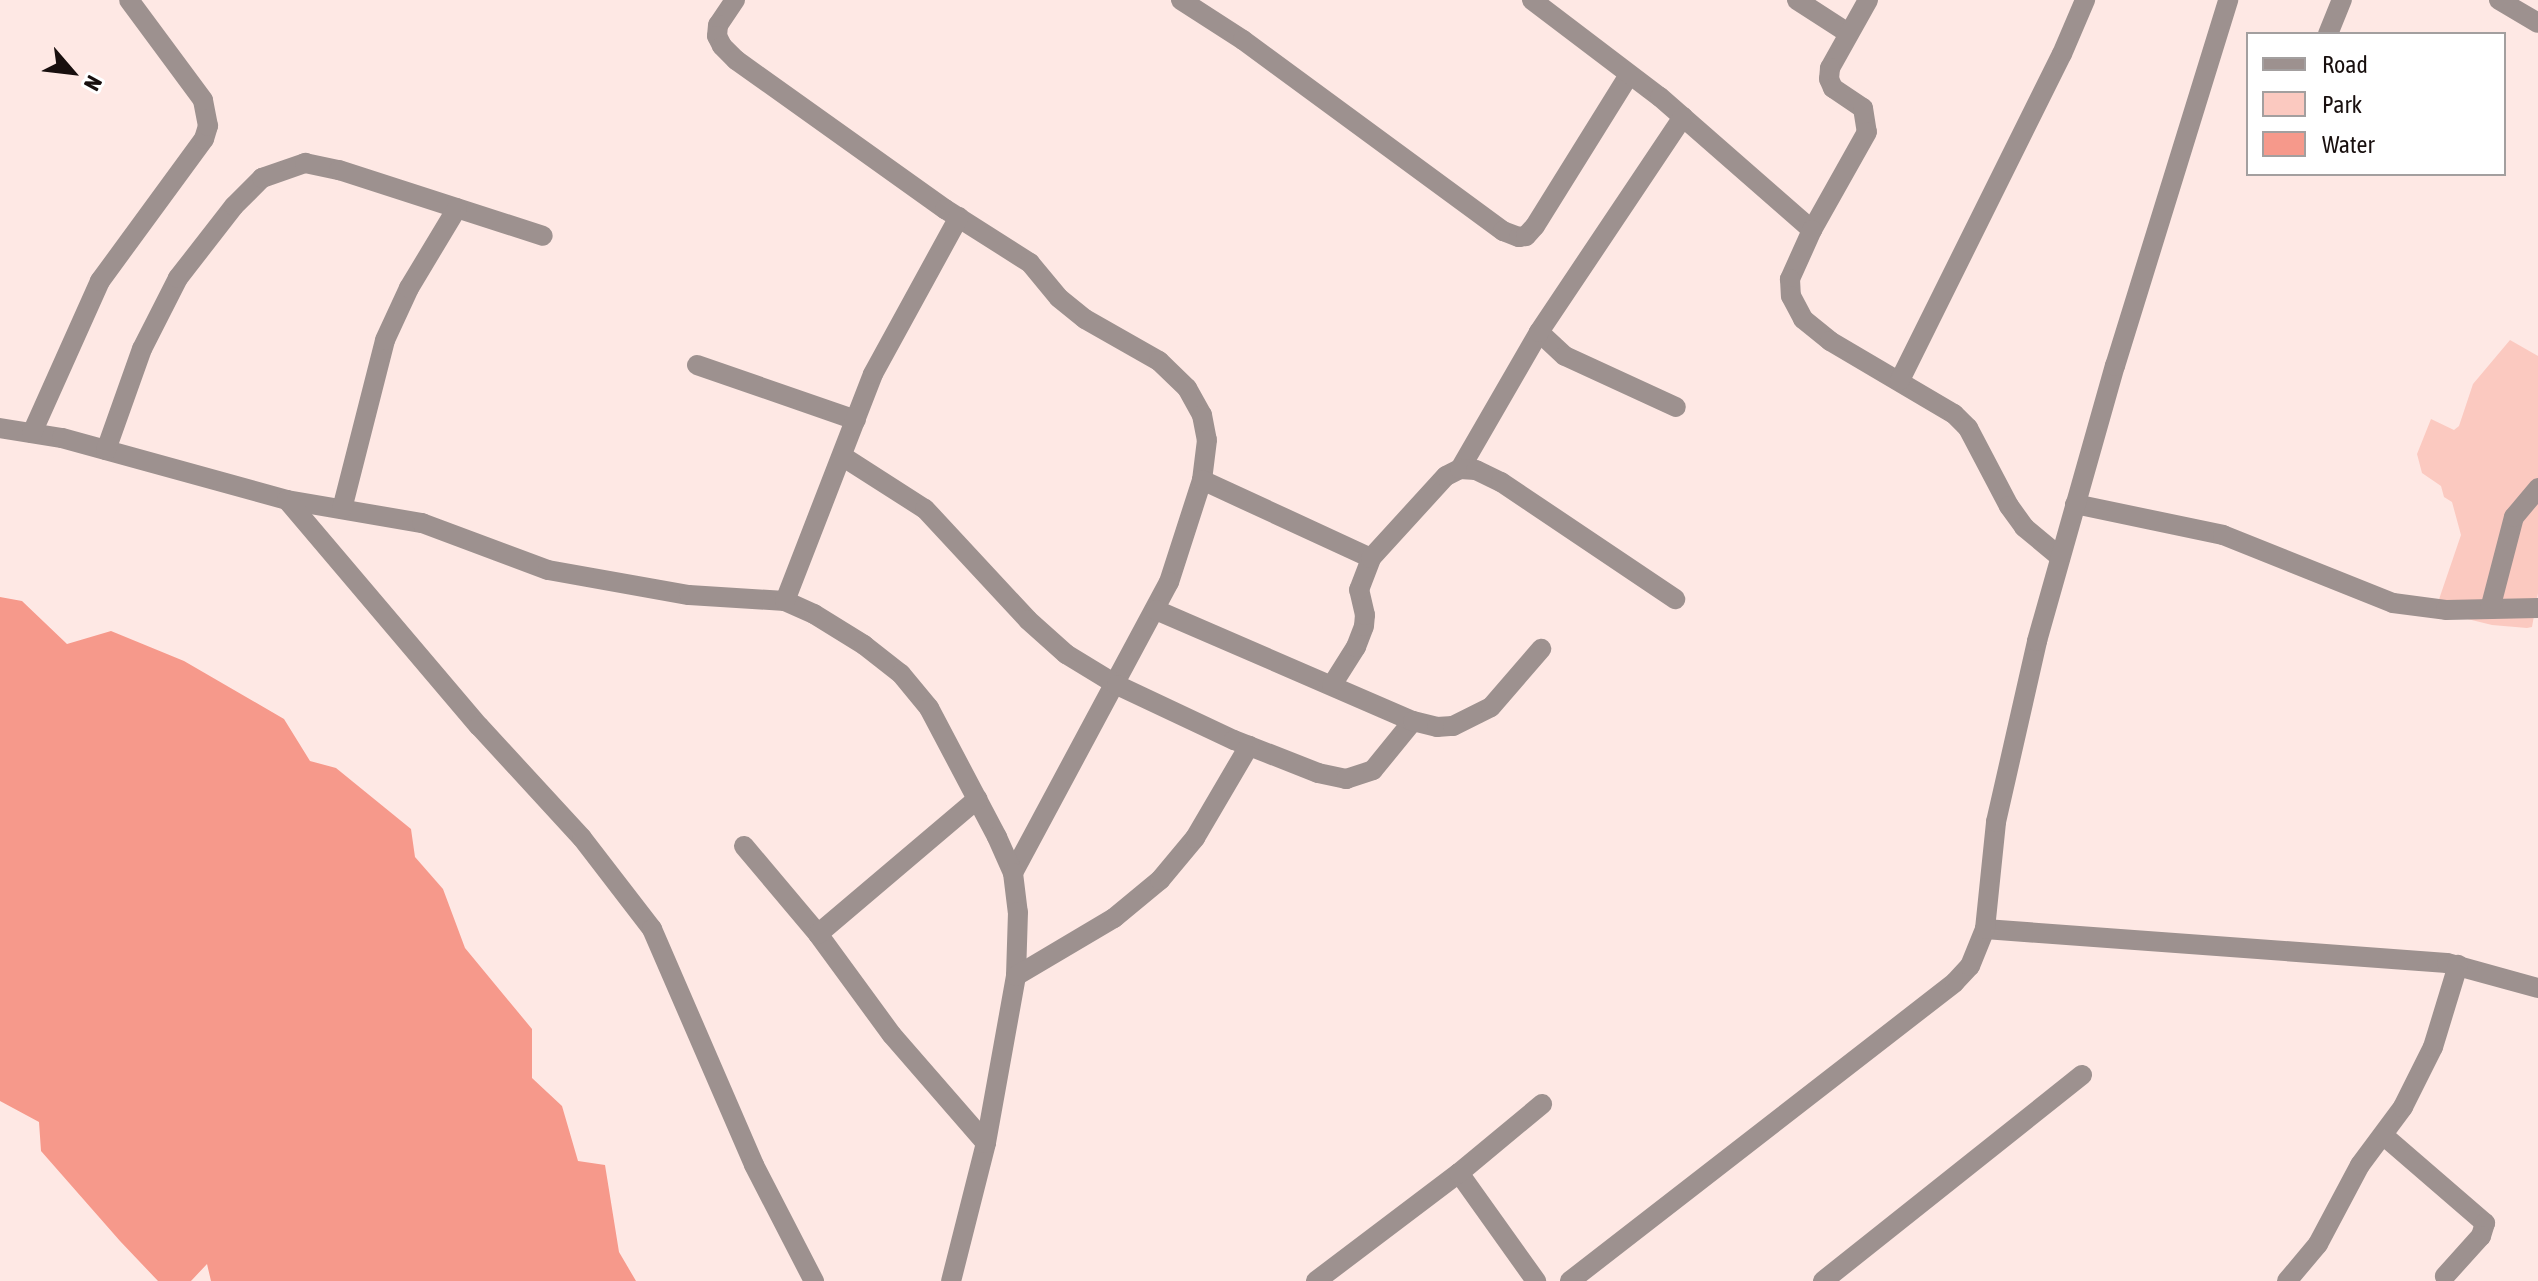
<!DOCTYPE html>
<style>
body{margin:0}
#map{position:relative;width:2538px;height:1281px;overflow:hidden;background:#fee8e4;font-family:"Asap Condensed",sans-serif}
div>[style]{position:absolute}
.green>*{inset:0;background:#fbc9c0}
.water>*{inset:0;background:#f6998b}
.street>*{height:20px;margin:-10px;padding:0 10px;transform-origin:10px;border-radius:10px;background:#9d918f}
span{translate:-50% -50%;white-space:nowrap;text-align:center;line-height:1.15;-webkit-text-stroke:6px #fff;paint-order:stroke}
.legend{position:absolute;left:2246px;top:32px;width:260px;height:144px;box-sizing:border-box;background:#fff;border:2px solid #a39f9f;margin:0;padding:10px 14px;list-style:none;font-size:24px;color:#180f0e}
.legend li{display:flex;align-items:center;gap:16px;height:40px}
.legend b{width:40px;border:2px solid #a39f9f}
.north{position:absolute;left:32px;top:32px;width:80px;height:80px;-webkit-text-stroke:6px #fff;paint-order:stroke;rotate:118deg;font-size:22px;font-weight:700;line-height:32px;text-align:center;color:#180f0e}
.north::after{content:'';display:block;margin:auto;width:28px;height:36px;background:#180f0e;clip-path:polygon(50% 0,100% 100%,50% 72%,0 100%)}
</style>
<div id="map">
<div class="green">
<div style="clip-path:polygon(2510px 340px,2538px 356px,2538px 593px,2532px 627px,2527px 628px,2492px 625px,2435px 611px,2461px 535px,2452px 502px,2444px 497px,2441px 486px,2422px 473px,2417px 454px,2431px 419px,2454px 430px,2459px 426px,2473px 384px)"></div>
</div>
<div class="water">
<div style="clip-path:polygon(0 597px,22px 601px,67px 644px,111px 631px,184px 661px,284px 719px,310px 761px,336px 768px,411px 829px,415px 857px,443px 889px,465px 948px,532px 1029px,532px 1078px,562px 1106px,578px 1161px,605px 1165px,619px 1252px,636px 1281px,211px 1281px,207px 1264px,191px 1281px,158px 1281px,120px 1241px,41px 1151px,39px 1122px,0 1101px)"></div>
</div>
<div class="street">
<div style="left:735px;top:0;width:30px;rotate:124deg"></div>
<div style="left:718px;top:25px;width:11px;rotate:95deg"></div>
<div style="left:717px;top:36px;width:11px;rotate:63deg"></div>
<div style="left:722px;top:46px;width:20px;rotate:45deg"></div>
<div style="left:736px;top:60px;width:257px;rotate:35.5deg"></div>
<div style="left:945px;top:209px;width:101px;rotate:32.4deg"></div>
<div style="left:1030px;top:263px;width:45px;rotate:50.4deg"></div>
<div style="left:1059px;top:298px;width:33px;rotate:39deg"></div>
<div style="left:1085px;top:319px;width:85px;rotate:29.6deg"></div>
<div style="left:1159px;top:361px;width:39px;rotate:44deg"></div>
<div style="left:1187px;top:388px;width:31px;rotate:61deg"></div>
<div style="left:1202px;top:415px;width:25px;rotate:79deg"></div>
<div style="left:1207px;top:440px;width:40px;rotate:97.1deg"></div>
<div style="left:1202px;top:480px;width:107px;rotate:107.9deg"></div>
<div style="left:1169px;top:582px;width:330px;rotate:118.2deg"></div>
<div style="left:1181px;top:0;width:74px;rotate:32.8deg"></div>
<div style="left:1243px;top:40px;width:323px;rotate:36.3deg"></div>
<div style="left:1503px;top:231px;width:17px;rotate:21deg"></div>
<div style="left:1519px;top:237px;width:7px;rotate:-8deg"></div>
<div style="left:1526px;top:236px;width:13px;rotate:-48deg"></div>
<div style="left:1535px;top:226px;width:178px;rotate:-58.1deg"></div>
<div style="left:1532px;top:0;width:161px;rotate:37.2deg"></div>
<div style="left:1660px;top:97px;width:202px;rotate:41.2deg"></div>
<div style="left:1797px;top:0;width:61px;rotate:32.9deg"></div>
<div style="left:1868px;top:0;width:78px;rotate:119.2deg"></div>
<div style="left:1830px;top:68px;width:11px;rotate:95deg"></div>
<div style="left:1829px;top:79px;width:10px;rotate:66deg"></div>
<div style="left:1833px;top:88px;width:36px;rotate:34deg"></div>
<div style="left:1863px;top:108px;width:24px;rotate:81deg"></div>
<div style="left:1867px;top:132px;width:112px;rotate:119.3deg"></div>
<div style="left:1812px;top:230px;width:54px;rotate:114.2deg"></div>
<div style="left:1790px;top:279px;width:17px;rotate:87deg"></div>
<div style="left:1791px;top:296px;width:26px;rotate:62deg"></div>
<div style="left:1803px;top:319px;width:35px;rotate:39deg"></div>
<div style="left:1830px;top:341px;width:144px;rotate:30.5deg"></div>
<div style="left:1954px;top:414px;width:20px;rotate:45deg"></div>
<div style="left:1968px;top:428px;width:88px;rotate:62.3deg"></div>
<div style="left:2009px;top:506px;width:26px;rotate:54deg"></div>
<div style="left:2024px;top:527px;width:47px;rotate:39.8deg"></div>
<div style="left:2499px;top:0;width:45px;rotate:30.5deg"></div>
<div style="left:2328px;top:34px;width:37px;rotate:-68deg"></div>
<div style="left:1539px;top:332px;width:35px;rotate:43deg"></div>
<div style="left:1565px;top:356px;width:122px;rotate:24.7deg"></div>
<div style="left:697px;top:365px;width:168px;rotate:19.1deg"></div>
<div style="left:1900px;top:380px;width:364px;rotate:-63.6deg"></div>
<div style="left:2062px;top:54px;width:59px;rotate:-66.9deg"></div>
<div style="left:0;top:428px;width:63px;rotate:9.2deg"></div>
<div style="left:62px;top:438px;width:233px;rotate:15.4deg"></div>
<div style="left:287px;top:500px;width:137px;rotate:9.7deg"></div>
<div style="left:422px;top:523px;width:134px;rotate:20.5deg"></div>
<div style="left:548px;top:570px;width:143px;rotate:10.1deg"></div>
<div style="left:689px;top:595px;width:96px;rotate:3.6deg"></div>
<div style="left:785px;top:601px;width:32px;rotate:24deg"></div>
<div style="left:814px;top:614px;width:59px;rotate:31.8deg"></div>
<div style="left:864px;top:645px;width:47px;rotate:38.1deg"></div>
<div style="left:901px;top:674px;width:44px;rotate:50.5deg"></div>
<div style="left:929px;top:708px;width:146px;rotate:62.2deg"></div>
<div style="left:997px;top:837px;width:39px;rotate:66deg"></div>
<div style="left:1013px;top:873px;width:39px;rotate:83deg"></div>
<div style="left:1018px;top:912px;width:64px;rotate:91.8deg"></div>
<div style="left:1016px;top:976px;width:170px;rotate:100.2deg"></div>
<div style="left:986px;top:1143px;width:142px;rotate:104.2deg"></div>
<div style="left:32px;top:433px;width:167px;rotate:-65.9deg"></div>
<div style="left:100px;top:281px;width:176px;rotate:-53.8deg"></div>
<div style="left:204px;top:139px;width:14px;rotate:-73deg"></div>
<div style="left:208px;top:126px;width:26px;rotate:-101deg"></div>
<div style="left:203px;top:100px;width:124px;rotate:-126.5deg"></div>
<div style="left:106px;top:450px;width:107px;rotate:-70.4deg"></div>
<div style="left:142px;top:349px;width:80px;rotate:-63.1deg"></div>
<div style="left:178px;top:278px;width:91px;rotate:-52.1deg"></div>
<div style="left:234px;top:206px;width:40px;rotate:-45deg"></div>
<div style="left:262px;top:178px;width:46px;rotate:-19.2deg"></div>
<div style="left:305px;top:163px;width:35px;rotate:12deg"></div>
<div style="left:339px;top:170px;width:214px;rotate:17.9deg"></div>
<div style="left:842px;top:456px;width:98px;rotate:32.6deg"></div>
<div style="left:925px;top:509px;width:151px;rotate:47.1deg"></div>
<div style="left:1028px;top:620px;width:51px;rotate:41.8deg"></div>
<div style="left:1066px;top:654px;width:60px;rotate:31.3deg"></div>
<div style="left:1117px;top:685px;width:129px;rotate:25.2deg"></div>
<div style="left:1234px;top:740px;width:90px;rotate:21.4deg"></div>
<div style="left:1318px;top:773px;width:29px;rotate:12deg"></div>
<div style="left:1346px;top:779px;width:28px;rotate:-18deg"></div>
<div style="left:1373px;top:770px;width:63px;rotate:-50.8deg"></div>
<div style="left:1460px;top:469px;width:158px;rotate:-60deg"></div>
<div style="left:1539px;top:332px;width:259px;rotate:-56.2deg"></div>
<div style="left:1202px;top:480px;width:186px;rotate:24.8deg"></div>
<div style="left:287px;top:500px;width:297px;rotate:49.7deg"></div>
<div style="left:479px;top:726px;width:152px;rotate:47.4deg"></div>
<div style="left:582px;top:838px;width:115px;rotate:52.4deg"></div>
<div style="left:652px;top:929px;width:257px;rotate:66.6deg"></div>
<div style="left:754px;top:1165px;width:131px;rotate:62.7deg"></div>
<div style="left:2075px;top:504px;width:151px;rotate:11.8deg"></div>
<div style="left:2223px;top:535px;width:183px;rotate:21.8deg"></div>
<div style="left:2393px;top:603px;width:53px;rotate:7.5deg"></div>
<div style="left:2446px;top:610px;width:92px;rotate:-1.2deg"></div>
<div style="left:342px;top:509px;width:174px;rotate:-75.7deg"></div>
<div style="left:385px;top:340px;width:57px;rotate:-65.2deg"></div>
<div style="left:409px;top:288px;width:93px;rotate:-59deg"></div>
<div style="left:785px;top:601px;width:243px;rotate:-68.8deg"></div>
<div style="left:873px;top:374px;width:179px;rotate:-61.3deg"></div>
<div style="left:2490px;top:609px;width:95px;rotate:-75.4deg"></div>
<div style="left:2514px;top:517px;width:38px;rotate:-50deg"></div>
<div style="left:1156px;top:610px;width:280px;rotate:23.4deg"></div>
<div style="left:1413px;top:721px;width:25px;rotate:14deg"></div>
<div style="left:1437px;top:727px;width:16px;rotate:-4deg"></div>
<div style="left:1453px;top:726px;width:42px;rotate:-26.6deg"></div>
<div style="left:1491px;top:707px;width:77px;rotate:-49.2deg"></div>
<div style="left:1332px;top:685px;width:45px;rotate:-57.7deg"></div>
<div style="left:1356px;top:647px;width:22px;rotate:-69deg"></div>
<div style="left:1364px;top:626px;width:11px;rotate:-85deg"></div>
<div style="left:1365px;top:615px;width:26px;rotate:-103deg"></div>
<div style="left:1359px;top:590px;width:34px;rotate:-69deg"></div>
<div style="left:1371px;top:558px;width:111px;rotate:-47.6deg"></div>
<div style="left:1446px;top:476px;width:16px;rotate:-27deg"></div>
<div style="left:1460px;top:469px;width:16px;rotate:4deg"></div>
<div style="left:1476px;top:470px;width:28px;rotate:26deg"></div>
<div style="left:1501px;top:482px;width:210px;rotate:33.9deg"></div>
<div style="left:744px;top:846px;width:115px;rotate:49.9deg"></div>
<div style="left:818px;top:934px;width:125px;rotate:53.8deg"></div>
<div style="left:892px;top:1035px;width:143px;rotate:49deg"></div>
<div style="left:1985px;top:929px;width:463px;rotate:4.2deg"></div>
<div style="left:2447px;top:963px;width:94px;rotate:15.4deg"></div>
<div style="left:818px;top:934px;width:209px;rotate:-40.3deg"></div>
<div style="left:1016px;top:976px;width:114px;rotate:-30.6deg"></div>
<div style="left:1114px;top:918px;width:60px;rotate:-39.6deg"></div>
<div style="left:1160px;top:880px;width:55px;rotate:-50.2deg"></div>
<div style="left:1195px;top:838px;width:107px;rotate:-59.6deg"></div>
<div style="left:2383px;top:1135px;width:135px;rotate:40.8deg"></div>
<div style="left:2485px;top:1223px;width:14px;rotate:107deg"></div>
<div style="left:2481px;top:1236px;width:54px;rotate:132deg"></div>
<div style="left:1459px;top:1173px;width:133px;rotate:54.5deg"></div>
<div style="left:1316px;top:1281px;width:179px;rotate:-37.1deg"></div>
<div style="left:1459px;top:1173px;width:108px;rotate:-39.7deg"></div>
<div style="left:1570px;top:1281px;width:487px;rotate:-37.8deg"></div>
<div style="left:1955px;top:982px;width:22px;rotate:-47deg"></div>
<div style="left:1970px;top:966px;width:40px;rotate:-68deg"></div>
<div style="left:1985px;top:929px;width:108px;rotate:-84.1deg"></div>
<div style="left:1996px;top:822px;width:186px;rotate:-77.2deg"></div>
<div style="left:2037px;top:641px;width:286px;rotate:-74.2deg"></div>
<div style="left:2115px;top:366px;width:383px;rotate:-72.8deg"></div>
<div style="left:1823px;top:1281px;width:331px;rotate:-38.5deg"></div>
<div style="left:2287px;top:1281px;width:48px;rotate:-50deg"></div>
<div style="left:2318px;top:1244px;width:89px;rotate:-62deg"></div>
<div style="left:2360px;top:1165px;width:72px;rotate:-53.4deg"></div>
<div style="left:2403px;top:1107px;width:67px;rotate:-63.4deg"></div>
<div style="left:2433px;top:1047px;width:86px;rotate:-73deg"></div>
</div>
<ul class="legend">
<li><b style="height:10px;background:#9d918f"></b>Road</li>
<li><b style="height:22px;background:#fbc9c0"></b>Park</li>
<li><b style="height:22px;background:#f6998b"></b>Water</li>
</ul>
<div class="north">N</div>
</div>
